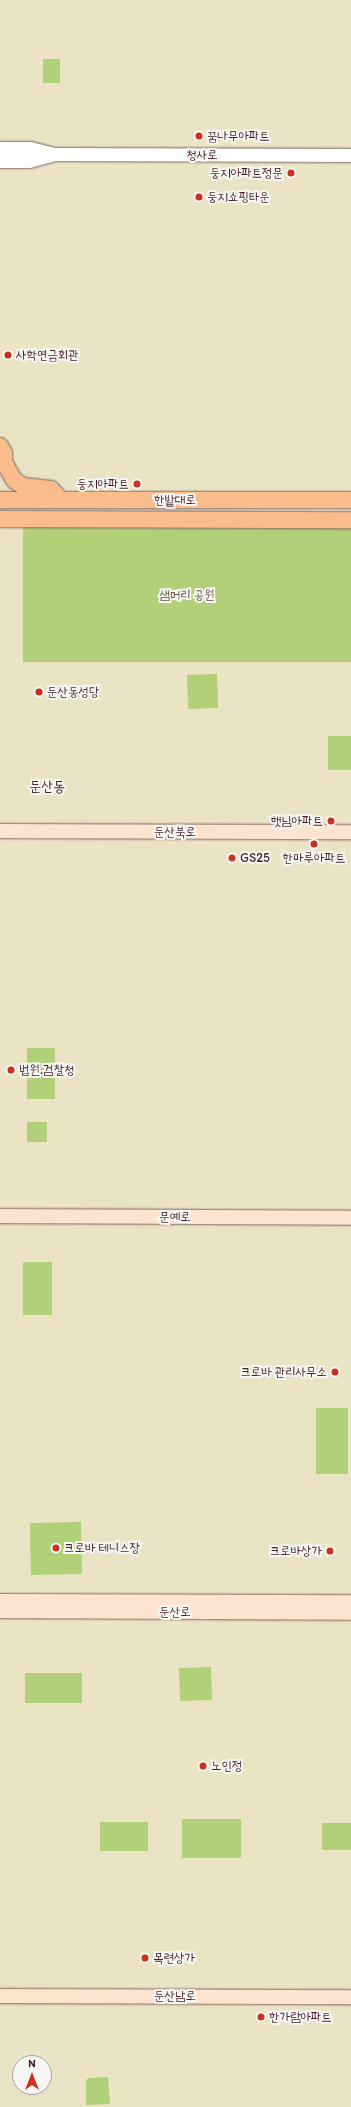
<!DOCTYPE html>
<meta charset="utf-8">
<style>
body{margin:0}
#map{position:relative;width:351px;height:2107px;overflow:hidden;background:#eae4c5;font-family:Itim,"Poor Story",sans-serif}
div>[style]{position:absolute}
.green>*{inset:0;background:#b1d077;transform-origin:0 0}
.roads{filter:drop-shadow(0 0 1px #826461) drop-shadow(0 0 1px #826461)}
.tertiary>*{height:13px;margin:-6.5px;padding:0 6.5px;transform-origin:6.5px;border-radius:6.5px;background:#fff}
.secondary>*{height:14px;margin:-7px;padding:0 7px;transform-origin:7px;border-radius:7px;background:#fde4d1}
.primary>*{height:16px;margin:-8px;padding:0 8px;transform-origin:8px;border-radius:8px;background:#fabc8b}
.dots>*{width:11px;height:11px;translate:-50% -50%;box-sizing:border-box;border:2px solid #f6f6f2;border-radius:50%}
span{translate:-50% -50%;white-space:nowrap;text-align:center;line-height:1.15;-webkit-text-stroke:4px #f6f6f2;paint-order:stroke}
.poi-label{font-size:13px;color:#4a1f2b}
.left{translate:0 -50%;text-align:left}
.right{translate:-100% -50%;text-align:right}
.street-label{font-size:13px;color:#4a1f2b}
.park-label{font-size:13px;color:#695442}
.quarter-label{font-size:15px;color:#4a1f2b}
.north{position:absolute;left:12px;top:2055px;width:40px;height:40px;box-sizing:border-box;background:#f6f6f2;border:1px solid #b1a0a2;border-radius:50%;rotate:0deg;font-size:11px;font-weight:700;line-height:16px;text-align:center;color:#4a1f2b}
.north::after{content:'';display:block;margin:auto;width:14px;height:18px;background:#c8321e;clip-path:polygon(50% 0,100% 100%,50% 72%,0 100%)}
</style>
<div id="map">
<div class="green">
<div style="left:43px;top:59px;width:17px;height:24px"></div>
<div style="left:23px;top:527px;width:328px;height:135px"></div>
<div style="left:217px;top:674px;width:34px;height:30px;rotate:88deg"></div>
<div style="left:351px;top:736px;width:34px;height:23px;rotate:90deg"></div>
<div style="left:55px;top:1048px;width:51px;height:28px;rotate:90deg"></div>
<div style="left:27px;top:1122px;width:20px;height:20px"></div>
<div style="left:23px;top:1262px;width:29px;height:53px"></div>
<div style="left:316px;top:1408px;width:32px;height:66px"></div>
<div style="left:81px;top:1522px;width:52px;height:51px;rotate:89deg"></div>
<div style="left:211px;top:1667px;width:33px;height:32px;rotate:88deg"></div>
<div style="left:25px;top:1673px;width:57px;height:30px"></div>
<div style="left:182px;top:1819px;width:59px;height:39px"></div>
<div style="left:100px;top:1822px;width:48px;height:29px"></div>
<div style="left:322px;top:1823px;width:29px;height:27px"></div>
<div style="clip-path:polygon(108px 2077px,110px 2104px,86px 2105px,86px 2080px,89px 2078px)"></div>
</div>
<div class="roads">
<div class="tertiary">
<div style="left:0;top:148px;width:30px"></div>
<div style="left:30px;top:148px;width:25px;rotate:14deg"></div>
<div style="left:54px;top:154px;width:297px;rotate:0.2deg"></div>
<div style="left:0;top:161px;width:29px"></div>
<div style="left:29px;top:161px;width:24px;rotate:-15deg"></div>
</div>
<div class="secondary">
<div style="left:0;top:831px;width:351px;rotate:0.2deg"></div>
<div style="left:0;top:1216px;width:351px;rotate:0.3deg"></div>
<div style="left:0;top:1601px;width:351px;rotate:0.2deg"></div>
<div style="left:0;top:1611px;width:351px;rotate:0.3deg"></div>
<div style="left:0;top:1996px;width:351px;rotate:0.2deg"></div>
</div>
<div class="primary">
<div style="left:0;top:446px;width:8px;rotate:60deg"></div>
<div style="left:4px;top:453px;width:9px;rotate:90deg"></div>
<div style="left:4px;top:462px;width:21px;rotate:61deg"></div>
<div style="left:14px;top:480px;width:11px;rotate:34deg"></div>
<div style="left:23px;top:486px;width:28px;rotate:6deg"></div>
<div style="left:51px;top:489px;width:8px;rotate:45deg"></div>
<div style="left:0;top:500px;width:351px"></div>
<div style="left:0;top:519px;width:351px;rotate:0.2deg"></div>
</div>
</div>
<div class="dots">
<div style="left:199px;top:136px;background:#c8321e"></div>
<div style="left:291px;top:173px;background:#c8321e"></div>
<div style="left:199px;top:197px;background:#c8321e"></div>
<div style="left:8px;top:355px;background:#c8321e"></div>
<div style="left:137px;top:484px;background:#c8321e"></div>
<div style="left:39px;top:692px;background:#c8321e"></div>
<div style="left:331px;top:821px;background:#c8321e"></div>
<div style="left:314px;top:844px;background:#c8321e"></div>
<div style="left:232px;top:858px;background:#c8321e"></div>
<div style="left:11px;top:1070px;background:#c8321e"></div>
<div style="left:335px;top:1372px;background:#c8321e"></div>
<div style="left:56px;top:1548px;background:#c8321e"></div>
<div style="left:330px;top:1551px;background:#c8321e"></div>
<div style="left:203px;top:1766px;background:#c8321e"></div>
<div style="left:145px;top:1958px;background:#c8321e"></div>
<div style="left:261px;top:2017px;background:#c8321e"></div>
</div>
<div class="poi-label">
<span class="left" style="left:207px;top:136px">꿈나무아파트</span>
<span class="right" style="left:283px;top:173px">둥지아파트정문</span>
<span class="left" style="left:207px;top:197px">둥지쇼핑타운</span>
<span class="left" style="left:16px;top:355px">사학연금회관</span>
<span class="right" style="left:129px;top:484px">둥지아파트</span>
<span class="left" style="left:47px;top:692px">둔산동성당</span>
<span class="right" style="left:323px;top:821px">햇님아파트</span>
<span class="left" style="left:240px;top:858px">GS25</span>
<span style="left:314px;top:858px">한마루아파트</span>
<span class="left" style="left:19px;top:1070px">법원.검찰청</span>
<span class="right" style="left:327px;top:1372px">크로바 관리사무소</span>
<span class="left" style="left:64px;top:1548px">크로바 테니스장</span>
<span class="right" style="left:322px;top:1551px">크로바상가</span>
<span class="left" style="left:211px;top:1766px">노인정</span>
<span class="left" style="left:153px;top:1958px">목련상가</span>
<span class="left" style="left:269px;top:2017px">한가람아파트</span>
</div>
<div class="street-label">
<span style="left:202px;top:155px">청사로</span>
<span style="left:175px;top:500px">한밭대로</span>
<span style="left:175px;top:832px">둔산북로</span>
<span style="left:175px;top:1217px">문예로</span>
<span style="left:175px;top:1612px">둔산로</span>
<span style="left:175px;top:1996px">둔산남로</span>
</div>
<div class="park-label">
<span style="left:187px;top:595px">샘머리 공원</span>
</div>
<div class="quarter-label">
<span style="left:47px;top:787px">둔산동</span>
</div>
<div class="north">N</div>
</div>
